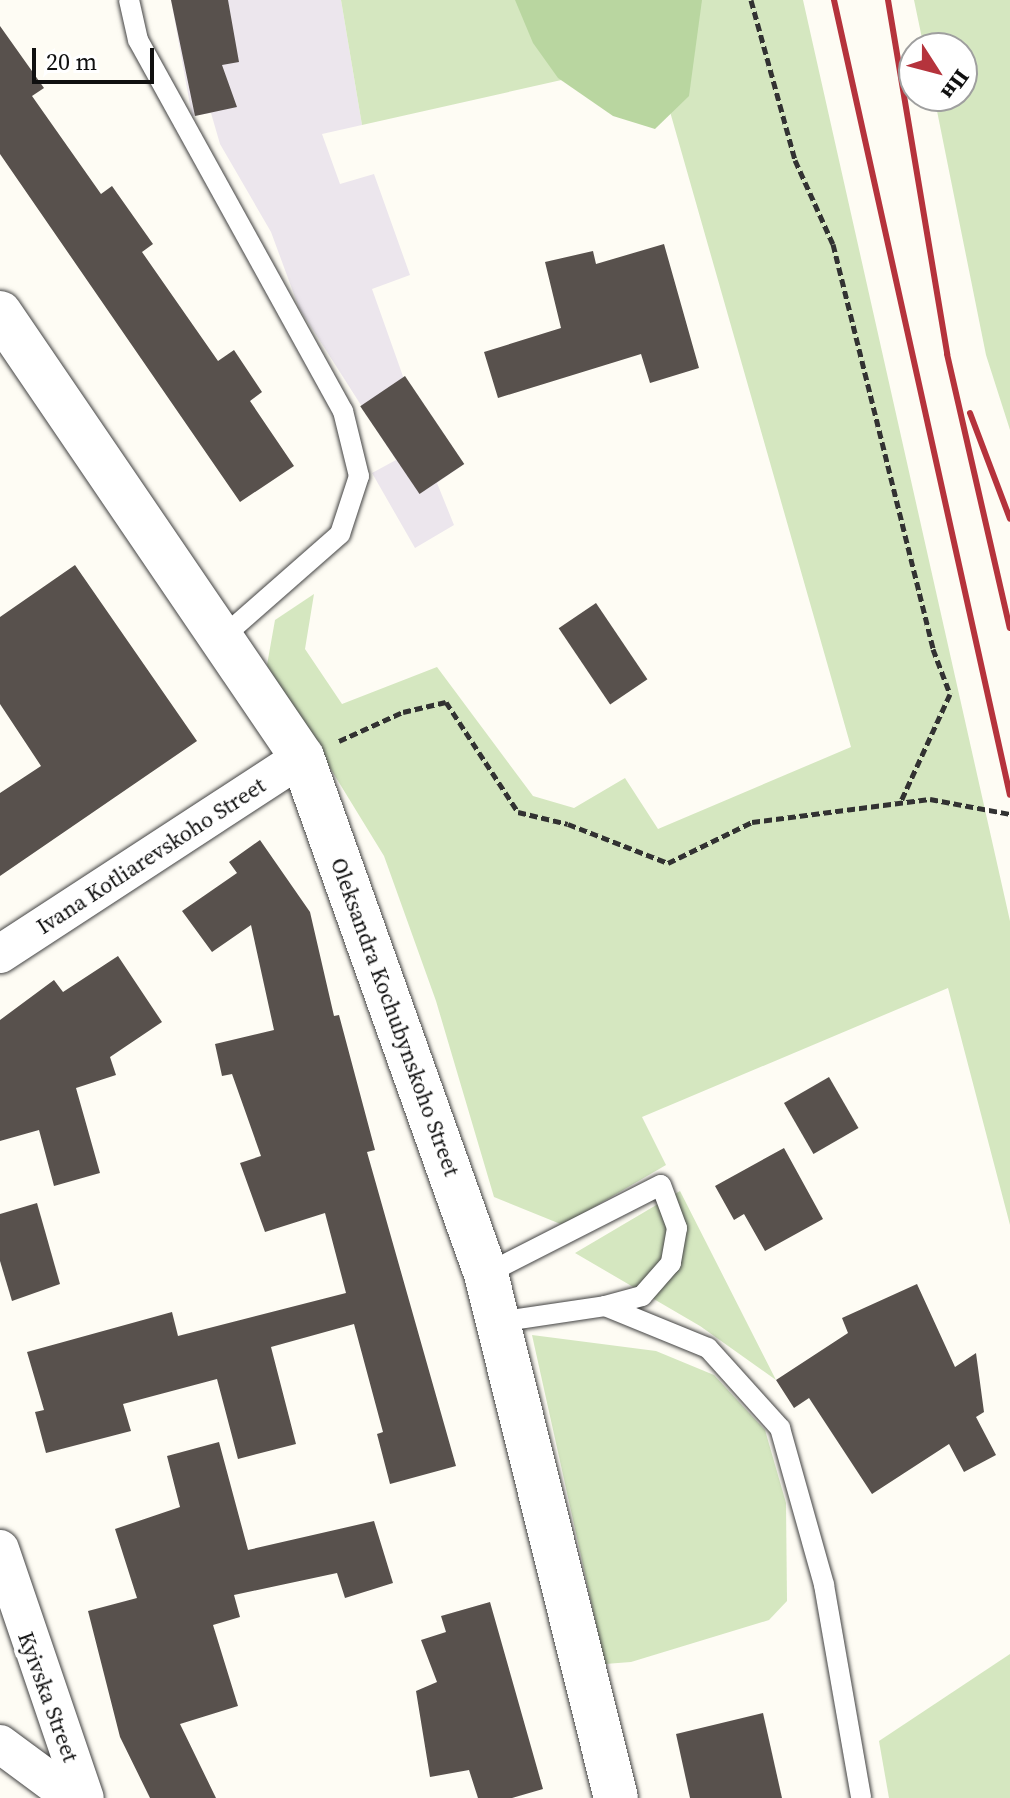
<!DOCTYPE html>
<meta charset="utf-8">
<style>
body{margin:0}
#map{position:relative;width:1010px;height:1798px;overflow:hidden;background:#fefcf4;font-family:"Source Serif 4",serif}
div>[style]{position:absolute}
.industrial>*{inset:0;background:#ece6ed}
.green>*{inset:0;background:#d5e7c0}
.forest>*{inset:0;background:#b9d6a0}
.building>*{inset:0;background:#58514d;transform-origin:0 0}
.path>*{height:5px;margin-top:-2.5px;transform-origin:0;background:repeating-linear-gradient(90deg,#323232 0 8px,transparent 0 12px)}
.roads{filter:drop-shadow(0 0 2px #434343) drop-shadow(0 0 2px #434343)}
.service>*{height:20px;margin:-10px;padding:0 10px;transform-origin:10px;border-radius:10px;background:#fff}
.minor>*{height:38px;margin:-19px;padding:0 19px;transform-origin:19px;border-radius:19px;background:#fff}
.tertiary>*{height:44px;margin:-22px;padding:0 22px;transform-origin:22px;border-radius:22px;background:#fff}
.rail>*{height:6px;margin:-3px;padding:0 3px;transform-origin:3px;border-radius:3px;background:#b5333c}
span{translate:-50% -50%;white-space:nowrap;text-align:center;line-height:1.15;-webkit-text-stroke:8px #fff;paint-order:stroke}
.street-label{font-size:22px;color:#101010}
.north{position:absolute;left:898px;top:32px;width:80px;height:80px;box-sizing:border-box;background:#fff;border:2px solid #9f9f9f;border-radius:50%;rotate:126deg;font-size:22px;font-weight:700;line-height:32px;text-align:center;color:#101010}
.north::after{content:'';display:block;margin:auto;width:28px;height:36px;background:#b5333c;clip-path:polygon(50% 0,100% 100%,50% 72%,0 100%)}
.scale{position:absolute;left:32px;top:48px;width:122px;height:36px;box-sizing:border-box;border:4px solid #101010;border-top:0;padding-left:10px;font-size:24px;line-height:28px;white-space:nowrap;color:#101010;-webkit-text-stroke:6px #fff;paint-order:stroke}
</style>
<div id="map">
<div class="industrial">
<div style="clip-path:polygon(171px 0,341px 0,362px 125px,322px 134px,340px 184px,374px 174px,410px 275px,372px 289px,427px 444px,443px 433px,464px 464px,437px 483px,454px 525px,415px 548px,372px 473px,396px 460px,299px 308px,271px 232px,220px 144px,211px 113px,192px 116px)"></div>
</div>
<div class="green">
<div style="clip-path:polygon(341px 0,803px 0,1010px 921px,1010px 1225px,948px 988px,642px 1117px,666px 1165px,563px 1225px,494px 1197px,436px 1001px,384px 856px,267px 665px,275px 620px,314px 594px,305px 649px,342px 704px,437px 667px,533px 796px,574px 808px,625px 778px,658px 829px,851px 747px,655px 59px,362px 125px)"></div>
<div style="clip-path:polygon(914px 0,1010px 0,1010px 430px,986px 355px,934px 96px,962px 96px,962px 48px,924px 48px)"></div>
<div style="clip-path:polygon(680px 1191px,776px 1380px,700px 1326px,575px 1253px)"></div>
<div style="clip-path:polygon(532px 1335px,656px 1351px,714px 1375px,765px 1430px,786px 1503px,787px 1601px,769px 1620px,631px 1662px,605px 1664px)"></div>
<div style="clip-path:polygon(1010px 1654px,1010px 1798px,889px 1798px,879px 1741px)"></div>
</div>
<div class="forest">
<div style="clip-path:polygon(515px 0,702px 0,689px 96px,655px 129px,613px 116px,558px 78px,533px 43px)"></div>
</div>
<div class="building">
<div style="clip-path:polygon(171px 0,228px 0,239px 62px,222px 65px,237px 107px,195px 116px)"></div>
<div style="clip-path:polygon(0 26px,44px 88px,32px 96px,101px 194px,112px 186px,153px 244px,142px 252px,218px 361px,234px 350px,262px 392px,250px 401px,294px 466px,240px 502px,0 154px)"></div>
<div style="clip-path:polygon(664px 244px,699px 368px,650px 383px,641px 354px,498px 398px,484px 352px,561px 328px,545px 262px,593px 251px,596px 264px)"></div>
<div style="left:405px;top:376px;width:106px;height:54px;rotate:56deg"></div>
<div style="clip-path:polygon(75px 565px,197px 741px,0 876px,0 793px,41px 766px,0 704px,0 617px)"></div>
<div style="left:596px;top:603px;width:92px;height:45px;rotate:56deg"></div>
<div style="clip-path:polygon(260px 840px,310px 912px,334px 1016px,339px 1015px,375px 1150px,367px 1152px,456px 1466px,390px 1484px,377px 1434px,383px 1432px,354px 1324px,271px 1347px,296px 1444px,238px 1459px,217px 1379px,123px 1404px,131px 1431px,46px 1453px,35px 1412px,44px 1410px,27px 1352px,172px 1312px,178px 1336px,346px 1293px,325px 1213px,265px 1232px,240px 1163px,261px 1156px,232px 1074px,222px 1076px,215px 1044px,274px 1030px,251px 925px,212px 952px,182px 911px,237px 873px,229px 862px)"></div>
<div style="clip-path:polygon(118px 956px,162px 1022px,110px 1057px,116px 1075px,76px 1088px,100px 1173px,54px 1186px,39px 1130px,0 1141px,0 1020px,54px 980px,63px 992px)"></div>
<div style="left:829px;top:1077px;width:59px;height:52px;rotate:60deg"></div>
<div style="clip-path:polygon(784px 1148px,823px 1219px,765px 1251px,744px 1214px,734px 1220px,715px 1186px)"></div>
<div style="clip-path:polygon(37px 1203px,60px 1284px,12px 1301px,0 1261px,0 1214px)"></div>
<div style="clip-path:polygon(917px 1284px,955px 1367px,976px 1353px,984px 1412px,976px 1417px,996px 1455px,964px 1472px,949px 1444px,872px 1494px,809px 1398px,794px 1408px,776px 1380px,848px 1333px,842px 1318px)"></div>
<div style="clip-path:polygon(219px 1442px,248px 1550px,374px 1521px,393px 1583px,345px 1598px,337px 1573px,234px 1595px,240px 1617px,213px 1625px,238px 1706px,180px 1724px,216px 1798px,150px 1798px,120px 1737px,88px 1611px,137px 1598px,115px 1529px,180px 1507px,167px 1456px)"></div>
<div style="clip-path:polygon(490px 1602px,543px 1789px,512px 1798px,478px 1798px,469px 1770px,430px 1777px,416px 1691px,437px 1682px,421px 1640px,446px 1632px,441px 1616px)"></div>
<div style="clip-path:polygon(763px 1713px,782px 1798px,690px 1798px,676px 1734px)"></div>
</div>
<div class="path">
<div style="left:751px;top:0;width:166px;rotate:74.6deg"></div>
<div style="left:795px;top:160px;width:92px;rotate:65.7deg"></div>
<div style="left:833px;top:244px;width:417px;rotate:76.1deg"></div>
<div style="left:933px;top:649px;width:48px;rotate:69.3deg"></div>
<div style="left:950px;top:694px;width:120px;rotate:114.6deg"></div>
<div style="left:339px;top:741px;width:70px;rotate:-24.4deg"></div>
<div style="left:403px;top:712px;width:44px;rotate:-13.1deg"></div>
<div style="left:446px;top:702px;width:131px;rotate:56.8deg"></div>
<div style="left:518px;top:812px;width:51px;rotate:13.5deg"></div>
<div style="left:568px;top:824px;width:107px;rotate:21.3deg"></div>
<div style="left:668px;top:863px;width:93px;rotate:-26deg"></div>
<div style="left:752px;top:822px;width:179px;rotate:-7.4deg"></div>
<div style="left:930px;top:799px;width:81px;rotate:10.6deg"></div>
</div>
<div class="roads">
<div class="service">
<div style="left:129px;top:0;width:41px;rotate:77.3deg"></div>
<div style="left:138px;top:40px;width:424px;rotate:61.1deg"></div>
<div style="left:343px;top:411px;width:67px;rotate:76.2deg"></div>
<div style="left:359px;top:476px;width:61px;rotate:108.1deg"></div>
<div style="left:340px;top:534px;width:154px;rotate:138.7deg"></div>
<div style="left:486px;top:1274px;width:196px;rotate:-27deg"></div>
<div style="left:661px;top:1185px;width:46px;rotate:69.6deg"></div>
<div style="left:677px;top:1228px;width:36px;rotate:100deg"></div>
<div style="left:671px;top:1263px;width:44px;rotate:131.3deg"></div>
<div style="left:642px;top:1296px;width:38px;rotate:165deg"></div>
<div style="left:498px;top:1322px;width:108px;rotate:-8.5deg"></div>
<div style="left:605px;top:1306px;width:111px;rotate:22.2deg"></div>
<div style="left:708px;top:1348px;width:108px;rotate:48deg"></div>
<div style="left:780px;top:1428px;width:163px;rotate:74.3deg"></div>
<div style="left:824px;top:1585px;width:216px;rotate:80.1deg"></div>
</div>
<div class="minor">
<div style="left:0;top:954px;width:361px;rotate:-33.1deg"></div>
<div style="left:0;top:1549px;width:263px;rotate:71.2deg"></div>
<div style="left:0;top:1744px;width:91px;rotate:36.5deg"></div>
</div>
<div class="tertiary">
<div style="left:0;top:313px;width:537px;rotate:55.78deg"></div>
<div style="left:302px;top:757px;width:549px;rotate:70.41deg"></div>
<div style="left:486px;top:1274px;width:540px;rotate:76.07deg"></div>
</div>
</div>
<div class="rail">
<div style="left:834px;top:0;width:814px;rotate:77.52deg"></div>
<div style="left:888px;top:0;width:359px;rotate:80.5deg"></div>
<div style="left:947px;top:354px;width:281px;rotate:77.1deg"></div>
<div style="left:970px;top:413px;width:113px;rotate:69.3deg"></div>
</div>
<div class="street-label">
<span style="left:151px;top:856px;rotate:-33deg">Ivana Kotliarevskoho Street</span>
<span style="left:395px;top:1017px;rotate:70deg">Oleksandra Kochubynskoho Street</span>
<span style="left:48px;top:1697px;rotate:70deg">Kyivska Street</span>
</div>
<div class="north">Пн</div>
<div class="scale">20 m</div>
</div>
